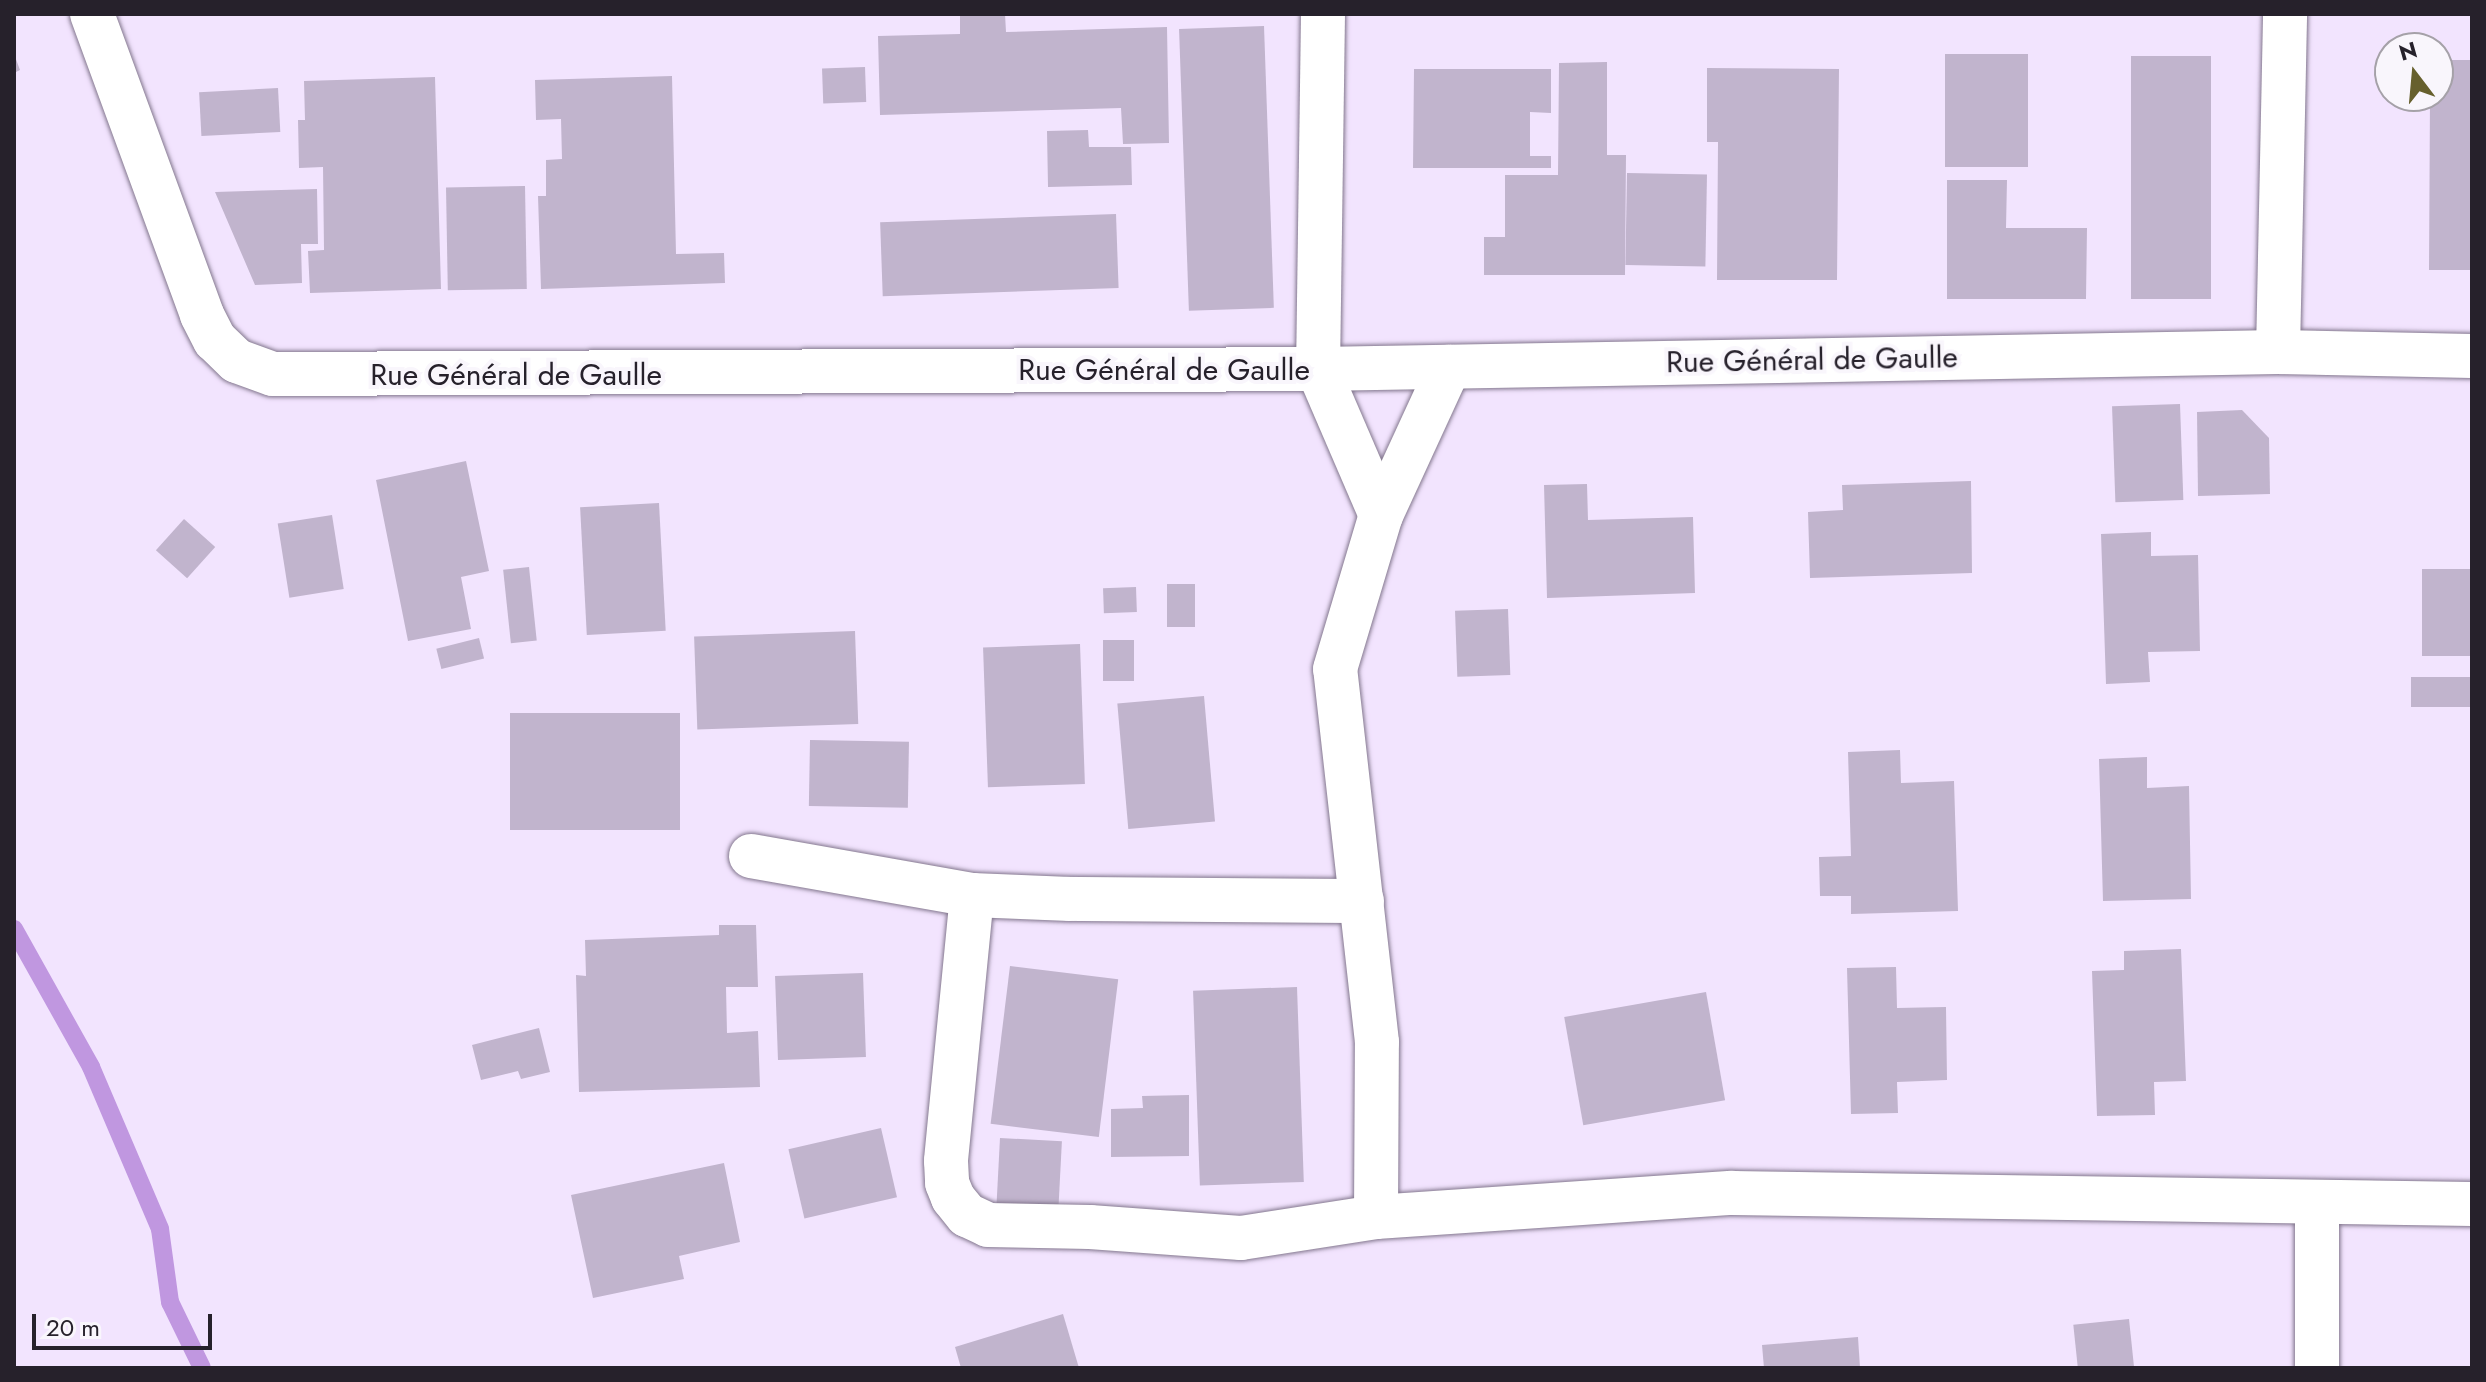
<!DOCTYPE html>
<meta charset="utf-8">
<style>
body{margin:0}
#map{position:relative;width:2486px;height:1382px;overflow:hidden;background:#f2e4fe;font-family:Jost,sans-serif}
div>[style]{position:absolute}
.stream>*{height:18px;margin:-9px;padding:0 9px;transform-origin:9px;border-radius:9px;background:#c097e0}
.building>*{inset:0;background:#c1b4cd;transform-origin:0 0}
.roads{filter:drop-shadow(0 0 2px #83778e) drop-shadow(0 0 2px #83778e)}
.street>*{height:44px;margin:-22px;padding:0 22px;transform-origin:22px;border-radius:22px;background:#fff}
span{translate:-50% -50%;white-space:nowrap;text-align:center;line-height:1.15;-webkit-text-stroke:8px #f9f6fc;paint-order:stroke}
.street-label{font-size:30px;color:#26212b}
.frame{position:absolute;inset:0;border:16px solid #26212b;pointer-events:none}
.north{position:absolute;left:2374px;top:32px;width:80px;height:80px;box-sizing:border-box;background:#f9f6fc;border:2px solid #a5a1a8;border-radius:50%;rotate:344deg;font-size:22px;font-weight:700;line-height:32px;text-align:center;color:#26212b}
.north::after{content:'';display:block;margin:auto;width:28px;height:36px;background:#67602d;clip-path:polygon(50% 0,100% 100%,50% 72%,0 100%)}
.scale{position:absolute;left:32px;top:1314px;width:180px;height:36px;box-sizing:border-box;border:4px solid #26212b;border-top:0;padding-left:10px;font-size:24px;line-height:28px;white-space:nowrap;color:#26212b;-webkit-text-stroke:6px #f9f6fc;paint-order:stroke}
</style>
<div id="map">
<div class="stream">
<div style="left:14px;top:929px;width:158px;rotate:60.8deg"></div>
<div style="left:91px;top:1067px;width:176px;rotate:66.9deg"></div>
<div style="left:160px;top:1229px;width:74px;rotate:82.2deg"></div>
<div style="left:170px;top:1302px;width:73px;rotate:64.1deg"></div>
</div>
<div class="building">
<div style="clip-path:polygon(960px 14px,1005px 14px,1006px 32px,1167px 27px,1169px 143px,1123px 144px,1121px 108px,880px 115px,878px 36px,960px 34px)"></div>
<div style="left:1264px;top:26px;width:282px;height:85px;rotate:88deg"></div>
<div style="clip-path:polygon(14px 54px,20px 70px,14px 73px)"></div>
<div style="left:1945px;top:54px;width:83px;height:113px"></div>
<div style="left:2211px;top:56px;width:243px;height:80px;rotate:90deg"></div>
<div style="clip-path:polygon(2438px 60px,2472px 60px,2472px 270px,2429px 270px,2430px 96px,2438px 96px)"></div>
<div style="clip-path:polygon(1607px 62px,1607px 155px,1626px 155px,1625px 275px,1484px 275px,1484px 237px,1505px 237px,1505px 175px,1558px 175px,1559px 63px)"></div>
<div style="left:865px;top:67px;width:35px;height:43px;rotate:88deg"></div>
<div style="clip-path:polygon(1707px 68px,1839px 69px,1837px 280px,1717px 280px,1718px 142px,1707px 142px)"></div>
<div style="clip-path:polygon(1414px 69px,1551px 69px,1551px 113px,1530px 112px,1530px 156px,1551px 156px,1551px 168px,1413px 168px)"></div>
<div style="clip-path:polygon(672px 76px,676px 254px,724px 253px,725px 283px,541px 289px,538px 196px,546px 196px,546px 160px,562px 159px,561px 119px,536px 120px,535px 80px)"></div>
<div style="clip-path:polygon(435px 77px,441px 289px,310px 293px,308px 251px,324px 250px,323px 167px,299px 168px,298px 120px,305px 120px,304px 81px)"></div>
<div style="left:278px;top:88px;width:44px;height:79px;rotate:87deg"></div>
<div style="clip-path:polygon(1088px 130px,1089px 147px,1131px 147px,1132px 185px,1048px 187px,1047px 131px)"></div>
<div style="left:1627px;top:173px;width:80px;height:92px;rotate:1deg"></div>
<div style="clip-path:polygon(1947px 180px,2007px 180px,2006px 228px,2087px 228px,2086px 299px,1947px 299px)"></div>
<div style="left:525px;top:186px;width:103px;height:79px;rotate:89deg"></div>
<div style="clip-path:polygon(317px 189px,318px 244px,301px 244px,302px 283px,255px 285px,215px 192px)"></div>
<div style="left:1116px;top:214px;width:74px;height:236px;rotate:88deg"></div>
<div style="left:2180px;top:404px;width:96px;height:68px;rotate:88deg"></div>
<div style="clip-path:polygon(2242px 410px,2269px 438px,2270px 494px,2198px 496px,2197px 412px)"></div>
<div style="clip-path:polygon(466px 461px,489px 571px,461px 577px,471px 629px,408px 641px,376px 480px)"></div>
<div style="clip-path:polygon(1971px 481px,1972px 573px,1810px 578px,1808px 512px,1843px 510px,1842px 485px)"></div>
<div style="clip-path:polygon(1587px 484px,1588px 520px,1693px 517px,1695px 593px,1547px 598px,1544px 485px)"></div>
<div style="left:659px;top:503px;width:128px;height:79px;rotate:87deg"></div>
<div style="left:332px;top:515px;width:75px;height:55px;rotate:81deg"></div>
<div style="left:184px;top:519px;width:42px;height:42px;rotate:42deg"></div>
<div style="clip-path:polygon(2151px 532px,2151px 556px,2198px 555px,2200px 651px,2148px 652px,2150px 682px,2106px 684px,2101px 534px)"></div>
<div style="left:529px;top:567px;width:74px;height:26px;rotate:84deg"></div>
<div style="left:2422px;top:569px;width:50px;height:87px"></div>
<div style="left:1167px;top:584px;width:28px;height:43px"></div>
<div style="left:1136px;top:587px;width:25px;height:33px;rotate:88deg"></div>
<div style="left:1508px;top:609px;width:66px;height:53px;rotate:88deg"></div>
<div style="left:855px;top:631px;width:93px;height:161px;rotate:88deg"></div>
<div style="left:479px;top:638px;width:21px;height:44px;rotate:76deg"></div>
<div style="left:1103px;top:640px;width:31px;height:41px"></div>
<div style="left:1080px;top:644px;width:140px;height:97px;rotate:88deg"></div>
<div style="left:2411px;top:677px;width:61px;height:30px"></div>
<div style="left:1204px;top:696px;width:126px;height:87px;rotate:85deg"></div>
<div style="left:680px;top:713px;width:117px;height:170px;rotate:90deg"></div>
<div style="left:810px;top:740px;width:99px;height:66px;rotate:1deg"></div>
<div style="clip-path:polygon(1900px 750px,1901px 783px,1954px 781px,1958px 911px,1851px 914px,1851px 896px,1820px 896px,1819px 857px,1851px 856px,1848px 752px)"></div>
<div style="clip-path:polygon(2147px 757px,2147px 788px,2189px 786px,2191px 899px,2103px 901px,2099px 759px)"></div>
<div style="clip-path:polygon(719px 925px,756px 925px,758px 987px,726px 987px,727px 1033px,758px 1031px,760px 1087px,579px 1092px,576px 975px,586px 976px,585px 940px,719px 935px)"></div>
<div style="clip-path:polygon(2181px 949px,2186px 1081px,2154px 1082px,2155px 1115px,2097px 1116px,2092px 971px,2124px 970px,2124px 951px)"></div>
<div style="left:1010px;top:966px;width:109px;height:159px;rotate:7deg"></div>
<div style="clip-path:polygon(1896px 967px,1897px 1008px,1946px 1007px,1947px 1080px,1897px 1082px,1898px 1113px,1851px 1114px,1847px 968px)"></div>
<div style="left:863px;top:973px;width:84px;height:88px;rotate:88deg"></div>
<div style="left:1297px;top:987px;width:195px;height:104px;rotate:88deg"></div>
<div style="left:1706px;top:992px;width:110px;height:144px;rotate:80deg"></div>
<div style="clip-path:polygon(539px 1028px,550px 1072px,521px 1079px,518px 1071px,481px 1080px,472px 1045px)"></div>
<div style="clip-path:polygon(1189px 1095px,1189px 1156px,1111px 1157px,1111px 1109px,1143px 1108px,1142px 1096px)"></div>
<div style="left:881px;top:1128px;width:71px;height:95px;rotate:77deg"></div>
<div style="left:1000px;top:1138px;width:62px;height:65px;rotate:3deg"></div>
<div style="clip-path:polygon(724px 1163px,740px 1242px,679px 1256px,684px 1279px,593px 1298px,571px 1195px)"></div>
<div style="clip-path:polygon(1063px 1314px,1079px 1368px,961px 1368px,955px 1347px)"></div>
<div style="left:2129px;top:1319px;width:49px;height:56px;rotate:84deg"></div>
<div style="clip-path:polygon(1858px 1337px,1860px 1368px,1764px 1368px,1762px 1345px)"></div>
</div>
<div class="roads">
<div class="street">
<div style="left:92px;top:14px;width:320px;rotate:69.9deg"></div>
<div style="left:202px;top:315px;width:28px;rotate:63deg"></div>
<div style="left:215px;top:340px;width:30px;rotate:44deg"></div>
<div style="left:237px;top:361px;width:38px;rotate:20deg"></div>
<div style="left:273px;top:374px;width:1045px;rotate:-0.27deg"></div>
<div style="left:1318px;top:369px;width:960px;rotate:-1.01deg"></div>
<div style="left:2278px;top:352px;width:194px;rotate:1.2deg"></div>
<div style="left:1323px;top:14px;width:355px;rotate:90.8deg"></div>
<div style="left:1318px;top:369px;width:159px;rotate:66.7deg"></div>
<div style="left:2278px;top:352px;width:338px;rotate:-88.8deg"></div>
<div style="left:751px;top:856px;width:224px;rotate:10deg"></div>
<div style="left:972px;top:895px;width:98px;rotate:2.3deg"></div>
<div style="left:1070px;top:899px;width:292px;rotate:0.4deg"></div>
<div style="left:972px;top:895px;width:267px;rotate:95.6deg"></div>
<div style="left:946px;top:1161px;width:22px;rotate:87deg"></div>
<div style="left:947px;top:1183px;width:16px;rotate:68deg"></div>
<div style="left:953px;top:1198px;width:22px;rotate:51deg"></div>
<div style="left:967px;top:1215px;width:23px;rotate:25deg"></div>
<div style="left:988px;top:1225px;width:102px;rotate:1.1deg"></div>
<div style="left:1090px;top:1227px;width:151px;rotate:4.2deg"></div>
<div style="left:1241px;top:1238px;width:137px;rotate:-8.8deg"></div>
<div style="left:1376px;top:1217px;width:357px;rotate:-3.9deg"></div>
<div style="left:1732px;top:1193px;width:740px;rotate:0.85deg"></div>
<div style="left:2317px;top:1202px;width:166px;rotate:90deg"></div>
<div style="left:1376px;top:1217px;width:175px;rotate:-89.7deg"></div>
<div style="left:1377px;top:1042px;width:375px;rotate:-96.4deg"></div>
<div style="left:1335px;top:669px;width:161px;rotate:-73.4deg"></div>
<div style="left:1381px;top:515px;width:163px;rotate:-65.3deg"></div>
</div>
</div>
<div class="street-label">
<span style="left:1812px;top:360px;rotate:-1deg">Rue Général de Gaulle</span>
<span style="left:1164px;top:370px">Rue Général de Gaulle</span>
<span style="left:516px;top:375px">Rue Général de Gaulle</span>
</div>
<div class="frame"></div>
<div class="north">N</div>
<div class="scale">20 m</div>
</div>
